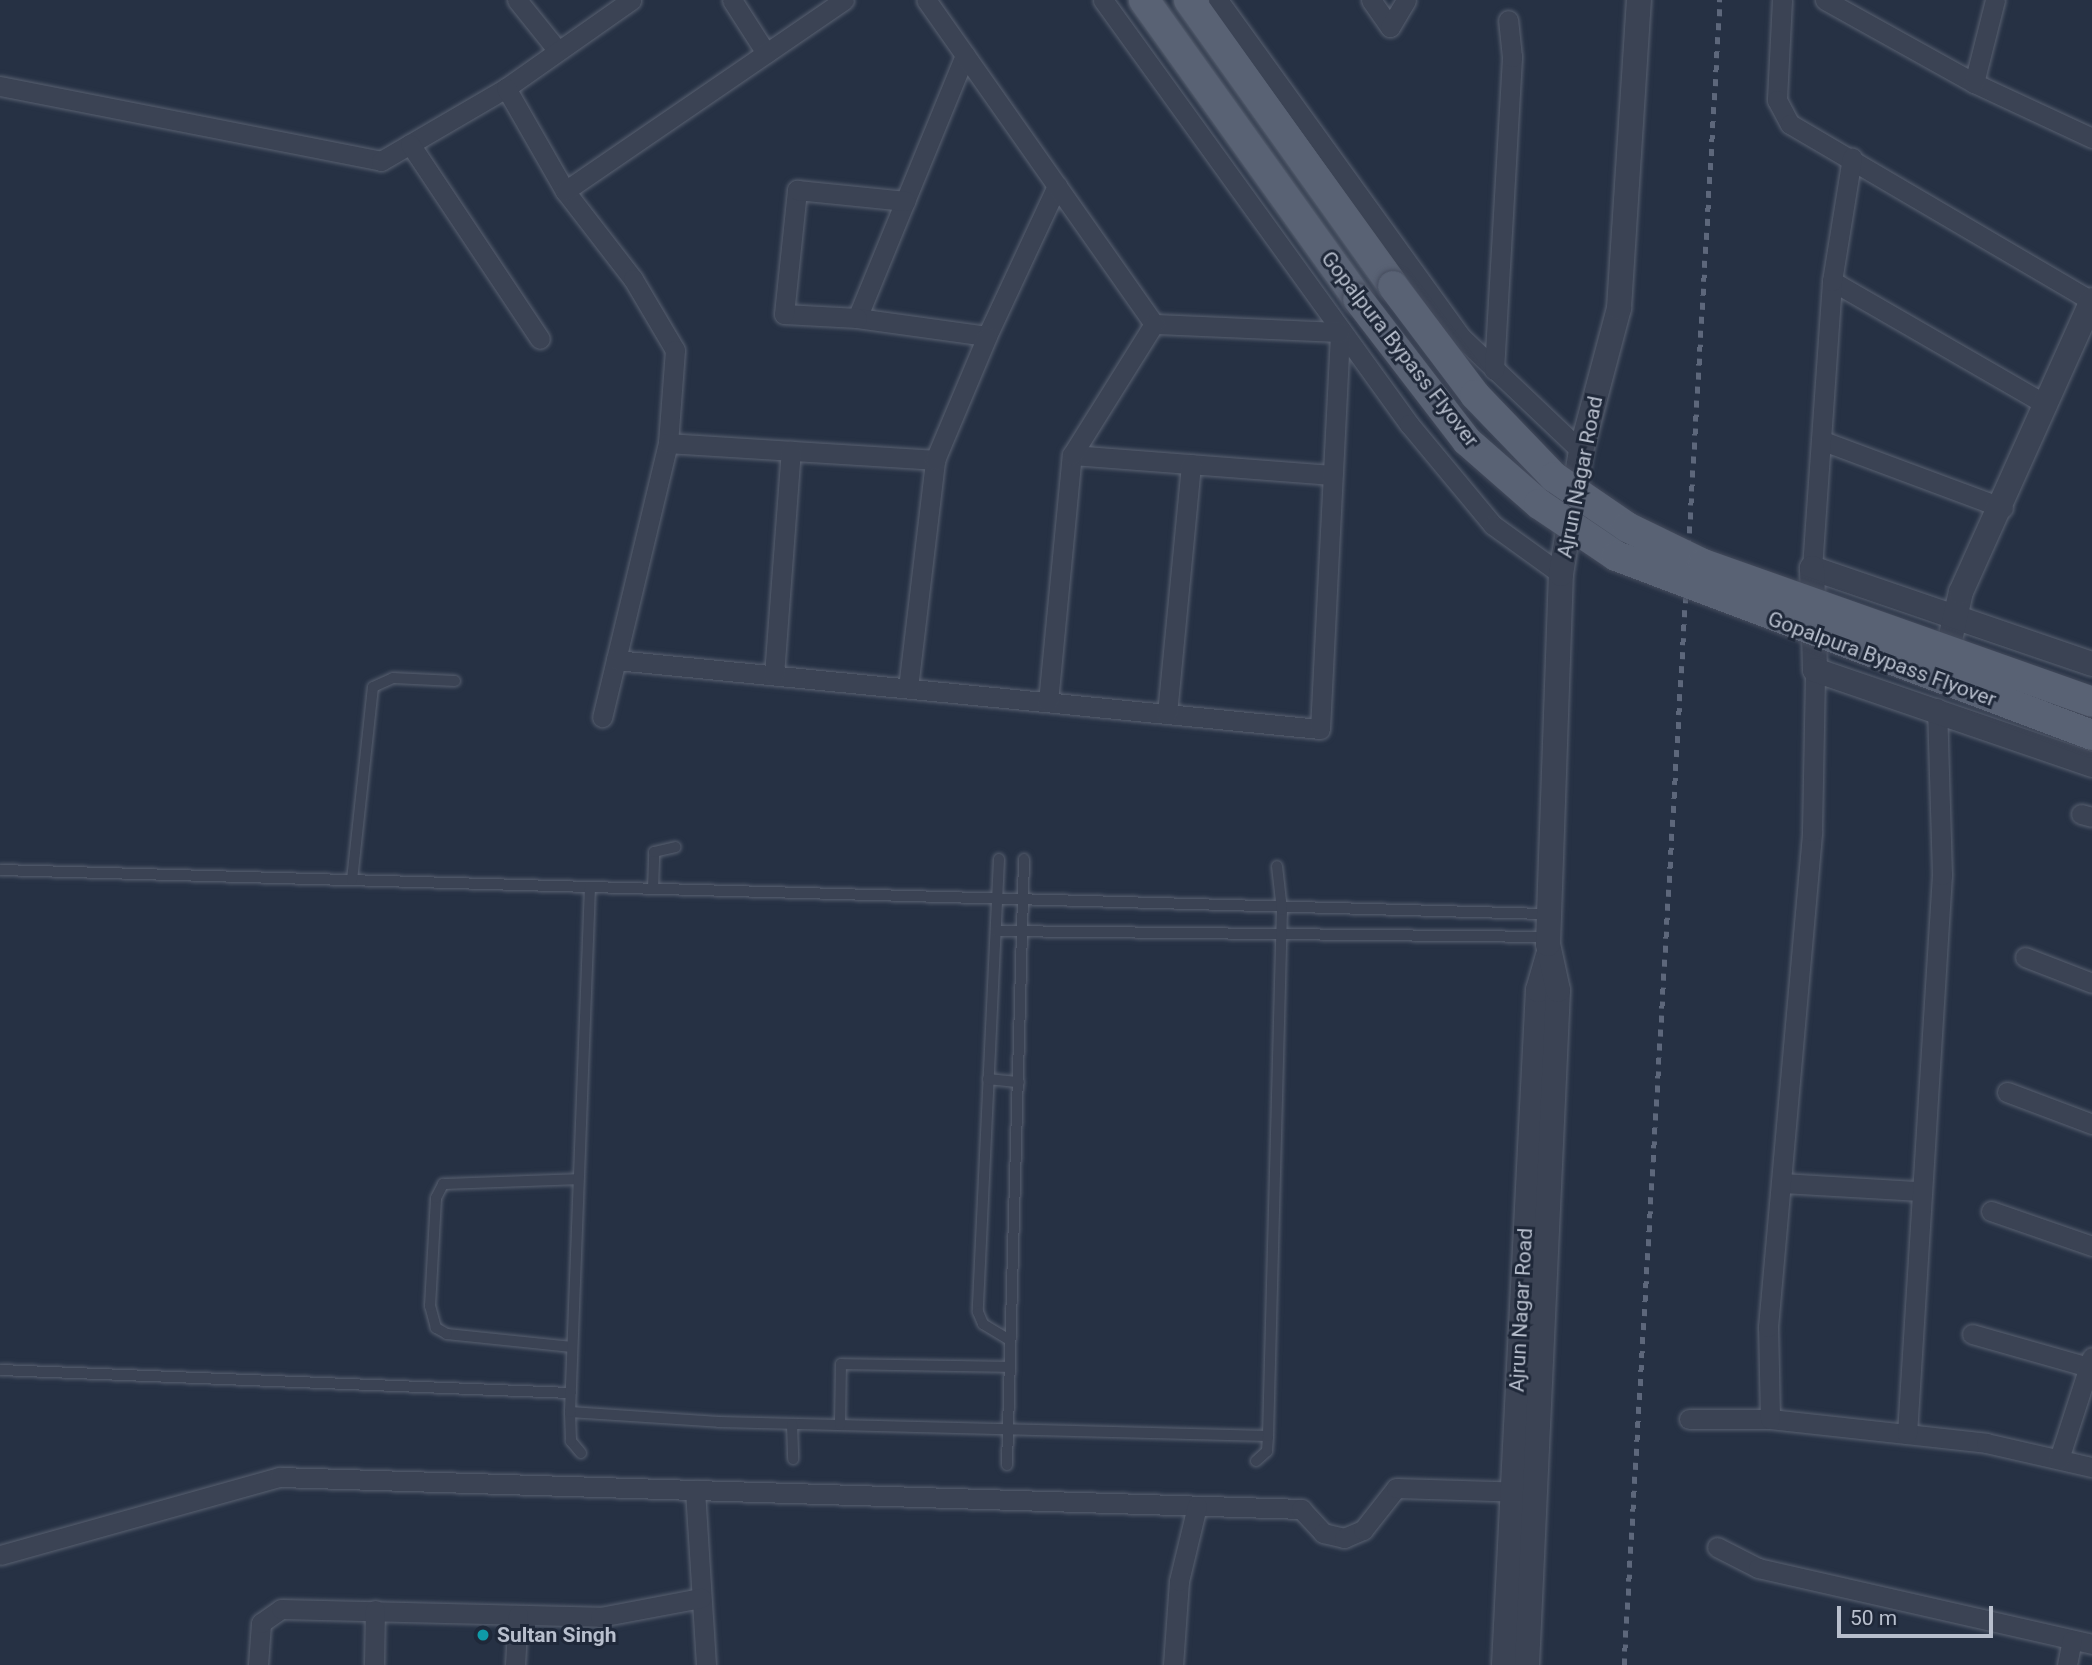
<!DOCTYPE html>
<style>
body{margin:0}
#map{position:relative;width:2092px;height:1665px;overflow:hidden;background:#263144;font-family:Roboto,sans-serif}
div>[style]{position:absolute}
.roads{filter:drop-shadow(0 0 2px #596171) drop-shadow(0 0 2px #596171)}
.service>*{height:10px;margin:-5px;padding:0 5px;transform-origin:5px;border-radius:5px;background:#3b4354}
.minor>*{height:19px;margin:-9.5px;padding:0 9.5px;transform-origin:9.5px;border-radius:9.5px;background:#3b4354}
.tertiary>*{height:24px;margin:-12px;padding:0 12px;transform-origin:12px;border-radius:12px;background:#3b4354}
.primary>*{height:30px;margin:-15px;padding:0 15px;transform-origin:15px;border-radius:15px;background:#596274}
.rail>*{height:5px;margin-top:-2.5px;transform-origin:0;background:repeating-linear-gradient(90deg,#5d677b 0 7px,transparent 0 14px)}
.bridges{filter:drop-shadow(0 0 2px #454c5d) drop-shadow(0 0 2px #454c5d)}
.primary-bridge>*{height:30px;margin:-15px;padding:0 15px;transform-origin:15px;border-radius:15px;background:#596274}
.dots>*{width:19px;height:19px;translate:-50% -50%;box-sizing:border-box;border:4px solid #1f2839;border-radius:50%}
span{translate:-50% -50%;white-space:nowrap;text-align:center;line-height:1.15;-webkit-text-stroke:6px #1f2839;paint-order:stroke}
.street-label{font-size:21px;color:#b8bfcd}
.poi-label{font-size:21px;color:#b8bfcd;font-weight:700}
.left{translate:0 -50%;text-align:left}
.scale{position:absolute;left:1837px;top:1606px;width:156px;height:32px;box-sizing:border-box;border:4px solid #b8bfcd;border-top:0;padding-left:9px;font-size:21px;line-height:24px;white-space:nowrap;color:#b8bfcd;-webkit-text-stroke:5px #1f2839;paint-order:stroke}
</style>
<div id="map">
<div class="roads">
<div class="service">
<div style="left:999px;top:859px;width:453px;rotate:92.7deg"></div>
<div style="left:978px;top:1312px;width:13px;rotate:67deg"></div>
<div style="left:983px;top:1324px;width:31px;rotate:31deg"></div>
<div style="left:0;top:870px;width:590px;rotate:1.65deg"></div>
<div style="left:352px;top:880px;width:194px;rotate:-83.8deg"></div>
<div style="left:373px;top:687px;width:22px;rotate:-24deg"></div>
<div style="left:393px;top:678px;width:62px;rotate:2.8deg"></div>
<div style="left:653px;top:889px;width:37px;rotate:-88deg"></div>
<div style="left:654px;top:852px;width:22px;rotate:-13deg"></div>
<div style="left:996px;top:931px;width:552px;rotate:0.62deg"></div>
<div style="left:988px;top:1079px;width:31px;rotate:6deg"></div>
<div style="left:572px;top:1347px;width:126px;rotate:-174.1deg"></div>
<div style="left:447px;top:1334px;width:13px;rotate:-151deg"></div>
<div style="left:436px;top:1328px;width:23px;rotate:-105deg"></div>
<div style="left:430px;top:1306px;width:108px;rotate:-86.8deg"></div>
<div style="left:436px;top:1198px;width:16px;rotate:-63deg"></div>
<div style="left:443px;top:1184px;width:134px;rotate:-2.1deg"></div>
<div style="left:0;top:1370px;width:571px;rotate:2.31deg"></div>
<div style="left:570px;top:1412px;width:149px;rotate:3.8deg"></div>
<div style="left:719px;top:1422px;width:549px;rotate:1.46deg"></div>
<div style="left:792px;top:1424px;width:35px;rotate:88deg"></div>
<div style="left:840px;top:1425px;width:61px;rotate:-89.1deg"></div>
<div style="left:841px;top:1364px;width:169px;rotate:1deg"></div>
<div style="left:581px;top:1453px;width:16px;rotate:-130deg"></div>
<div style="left:571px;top:1441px;width:29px;rotate:-92deg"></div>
<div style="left:570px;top:1412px;width:525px;rotate:-87.82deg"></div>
<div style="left:590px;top:887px;width:957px;rotate:1.62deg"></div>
<div style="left:1256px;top:1461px;width:15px;rotate:-42deg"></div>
<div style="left:1267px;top:1451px;width:15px;rotate:-86deg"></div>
<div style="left:1268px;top:1436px;width:526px;rotate:-88.48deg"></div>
<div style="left:1282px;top:910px;width:44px;rotate:-96.5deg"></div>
<div style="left:1007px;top:1465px;width:606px;rotate:-88.39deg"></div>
</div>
<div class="minor">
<div style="left:517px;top:0;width:65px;rotate:51.2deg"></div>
<div style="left:732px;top:0;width:63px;rotate:57.3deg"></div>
<div style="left:1103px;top:0;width:523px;rotate:54.18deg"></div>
<div style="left:1409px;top:424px;width:131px;rotate:50.3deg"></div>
<div style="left:1493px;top:525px;width:84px;rotate:35.8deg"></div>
<div style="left:1218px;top:0;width:415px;rotate:54.2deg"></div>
<div style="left:1461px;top:337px;width:166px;rotate:43.5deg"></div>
<div style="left:1371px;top:0;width:33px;rotate:55deg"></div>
<div style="left:1390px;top:27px;width:31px;rotate:-59deg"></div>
<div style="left:1782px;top:0;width:100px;rotate:92.9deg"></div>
<div style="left:1777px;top:100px;width:27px;rotate:62deg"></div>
<div style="left:1790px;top:124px;width:350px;rotate:30.4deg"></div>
<div style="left:1825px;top:0;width:171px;rotate:29.1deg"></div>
<div style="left:1974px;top:83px;width:130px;rotate:25deg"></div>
<div style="left:965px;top:55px;width:284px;rotate:112.3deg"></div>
<div style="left:857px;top:318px;width:131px;rotate:7.9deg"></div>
<div style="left:987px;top:336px;width:166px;rotate:-65deg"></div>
<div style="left:1974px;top:83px;width:86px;rotate:-75.8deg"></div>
<div style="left:0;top:86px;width:388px;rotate:11.1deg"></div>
<div style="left:381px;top:161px;width:145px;rotate:-30.3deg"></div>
<div style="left:506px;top:88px;width:153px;rotate:-35.1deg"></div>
<div style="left:506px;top:88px;width:119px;rotate:60.2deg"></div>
<div style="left:565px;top:191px;width:111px;rotate:52.3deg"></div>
<div style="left:633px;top:279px;width:82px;rotate:59.4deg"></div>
<div style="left:675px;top:350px;width:93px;rotate:94.3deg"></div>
<div style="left:668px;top:443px;width:282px;rotate:103.5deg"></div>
<div style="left:410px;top:144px;width:234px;rotate:56.3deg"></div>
<div style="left:565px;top:191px;width:338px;rotate:-34.4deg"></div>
<div style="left:1832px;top:281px;width:248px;rotate:30deg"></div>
<div style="left:857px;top:318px;width:73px;rotate:-176.9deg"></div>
<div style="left:784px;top:314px;width:125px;rotate:-84deg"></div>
<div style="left:797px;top:190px;width:109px;rotate:5.8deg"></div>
<div style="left:1494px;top:370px;width:314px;rotate:-86.7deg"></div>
<div style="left:1512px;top:57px;width:37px;rotate:-96deg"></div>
<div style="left:1823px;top:441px;width:192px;rotate:20.4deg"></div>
<div style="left:668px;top:443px;width:268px;rotate:3.6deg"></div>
<div style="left:1072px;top:455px;width:261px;rotate:4.4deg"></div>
<div style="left:1812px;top:568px;width:288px;rotate:-86deg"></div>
<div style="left:1832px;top:281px;width:125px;rotate:-80.8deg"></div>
<div style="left:616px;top:660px;width:707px;rotate:5.6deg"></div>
<div style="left:1320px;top:729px;width:398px;rotate:-87.1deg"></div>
<div style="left:1340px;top:332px;width:186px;rotate:-177.5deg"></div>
<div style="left:1154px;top:324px;width:396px;rotate:-125.1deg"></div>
<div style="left:774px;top:675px;width:225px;rotate:-85.7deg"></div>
<div style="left:908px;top:688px;width:230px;rotate:-83.2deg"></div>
<div style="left:935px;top:460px;width:134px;rotate:-67.2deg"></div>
<div style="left:1048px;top:702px;width:248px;rotate:-84.5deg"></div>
<div style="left:1072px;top:455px;width:155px;rotate:-58deg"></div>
<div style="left:1167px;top:714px;width:251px;rotate:-84.5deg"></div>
<div style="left:2081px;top:814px;width:11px;rotate:15deg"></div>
<div style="left:2025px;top:957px;width:72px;rotate:21.2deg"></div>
<div style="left:2007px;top:1092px;width:91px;rotate:20.6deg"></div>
<div style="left:1783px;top:1183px;width:136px;rotate:3.4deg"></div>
<div style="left:1991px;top:1211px;width:107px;rotate:19.1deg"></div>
<div style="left:1972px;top:1334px;width:122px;rotate:15.8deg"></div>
<div style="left:1689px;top:1419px;width:81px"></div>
<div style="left:1770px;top:1419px;width:217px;rotate:6.3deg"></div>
<div style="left:1986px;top:1443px;width:109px;rotate:12.8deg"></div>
<div style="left:1770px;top:1419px;width:92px;rotate:-91.2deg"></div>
<div style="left:1768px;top:1327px;width:498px;rotate:-84.9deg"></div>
<div style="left:1812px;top:831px;width:161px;rotate:-88.9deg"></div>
<div style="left:1907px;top:1434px;width:560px;rotate:-86.42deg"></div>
<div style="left:1942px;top:875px;width:167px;rotate:-91.7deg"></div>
<div style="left:2059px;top:1459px;width:107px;rotate:-72.1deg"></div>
<div style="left:695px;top:1490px;width:175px;rotate:86.4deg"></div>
<div style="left:1717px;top:1547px;width:46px;rotate:27.1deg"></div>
<div style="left:1758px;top:1568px;width:343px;rotate:12.8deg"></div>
<div style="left:0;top:1555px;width:290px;rotate:-15.6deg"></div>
<div style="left:279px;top:1477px;width:1023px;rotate:1.79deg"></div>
<div style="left:1301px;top:1509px;width:33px;rotate:47deg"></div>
<div style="left:1323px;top:1533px;width:22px;rotate:13deg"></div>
<div style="left:1344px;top:1538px;width:21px;rotate:-23deg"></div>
<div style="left:1363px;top:1530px;width:53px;rotate:-51.8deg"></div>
<div style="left:1396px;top:1488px;width:130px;rotate:1.8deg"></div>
<div style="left:258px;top:1665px;width:42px;rotate:-85.9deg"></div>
<div style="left:261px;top:1623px;width:24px;rotate:-35deg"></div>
<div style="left:281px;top:1609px;width:319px;rotate:1.4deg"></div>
<div style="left:600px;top:1617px;width:103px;rotate:-10.7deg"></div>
<div style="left:374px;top:1665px;width:55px;rotate:-89deg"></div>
<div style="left:515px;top:1665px;width:50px;rotate:-86.6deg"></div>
<div style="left:1173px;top:1665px;width:84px;rotate:-85.9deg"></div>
<div style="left:1179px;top:1581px;width:77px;rotate:-76.5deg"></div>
<div style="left:2067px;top:1665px;width:25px;rotate:-79deg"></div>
</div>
<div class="tertiary">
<div style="left:2092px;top:664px;width:296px;rotate:-161.1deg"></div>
<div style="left:1812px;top:568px;width:102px;rotate:88.3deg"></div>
<div style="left:1815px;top:670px;width:293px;rotate:18.9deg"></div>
<div style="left:1944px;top:666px;width:76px;rotate:-77.1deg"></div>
<div style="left:1961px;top:592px;width:320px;rotate:-65.8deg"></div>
<div style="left:1504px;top:1665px;width:676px;rotate:-87.12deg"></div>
<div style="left:1538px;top:990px;width:35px;rotate:-74deg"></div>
<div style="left:1527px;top:1665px;width:676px;rotate:-87.37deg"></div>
<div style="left:1558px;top:990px;width:47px;rotate:-102.3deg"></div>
<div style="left:1548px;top:944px;width:370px;rotate:-88deg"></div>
<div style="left:1561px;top:574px;width:125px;rotate:-80.8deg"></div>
<div style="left:1581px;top:451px;width:148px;rotate:-75.1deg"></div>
<div style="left:1619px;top:308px;width:309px;rotate:-86.3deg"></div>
</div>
<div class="primary">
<div style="left:1144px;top:0;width:368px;rotate:54.4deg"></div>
<div style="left:1189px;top:0;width:351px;rotate:54.5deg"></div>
</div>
</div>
<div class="rail">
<div style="left:1624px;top:1665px;width:1668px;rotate:-86.7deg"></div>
</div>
<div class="bridges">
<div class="primary-bridge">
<div style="left:1393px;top:286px;width:136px;rotate:53deg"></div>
<div style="left:1475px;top:395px;width:114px;rotate:46.1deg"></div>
<div style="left:1554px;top:477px;width:88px;rotate:34.4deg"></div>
<div style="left:1627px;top:527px;width:85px;rotate:26deg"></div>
<div style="left:1703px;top:564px;width:413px;rotate:19.5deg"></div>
<div style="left:1358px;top:299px;width:179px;rotate:52.5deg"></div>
<div style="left:1467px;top:441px;width:96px;rotate:41.2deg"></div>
<div style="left:1539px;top:504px;width:93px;rotate:34deg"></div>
<div style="left:1616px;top:556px;width:509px;rotate:20.61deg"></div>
</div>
</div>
<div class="dots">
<div style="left:483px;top:1635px;background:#0f9aa8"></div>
</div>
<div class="street-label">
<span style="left:1400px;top:349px;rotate:52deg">Gopalpura Bypass Flyover</span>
<span style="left:1580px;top:477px;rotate:-79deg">Ajrun Nagar Road</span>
<span style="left:1882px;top:659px;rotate:20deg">Gopalpura Bypass Flyover</span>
<span style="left:1521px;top:1310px;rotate:-87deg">Ajrun Nagar Road</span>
</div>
<div class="poi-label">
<span class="left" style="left:497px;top:1635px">Sultan Singh</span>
</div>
<div class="scale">50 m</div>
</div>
